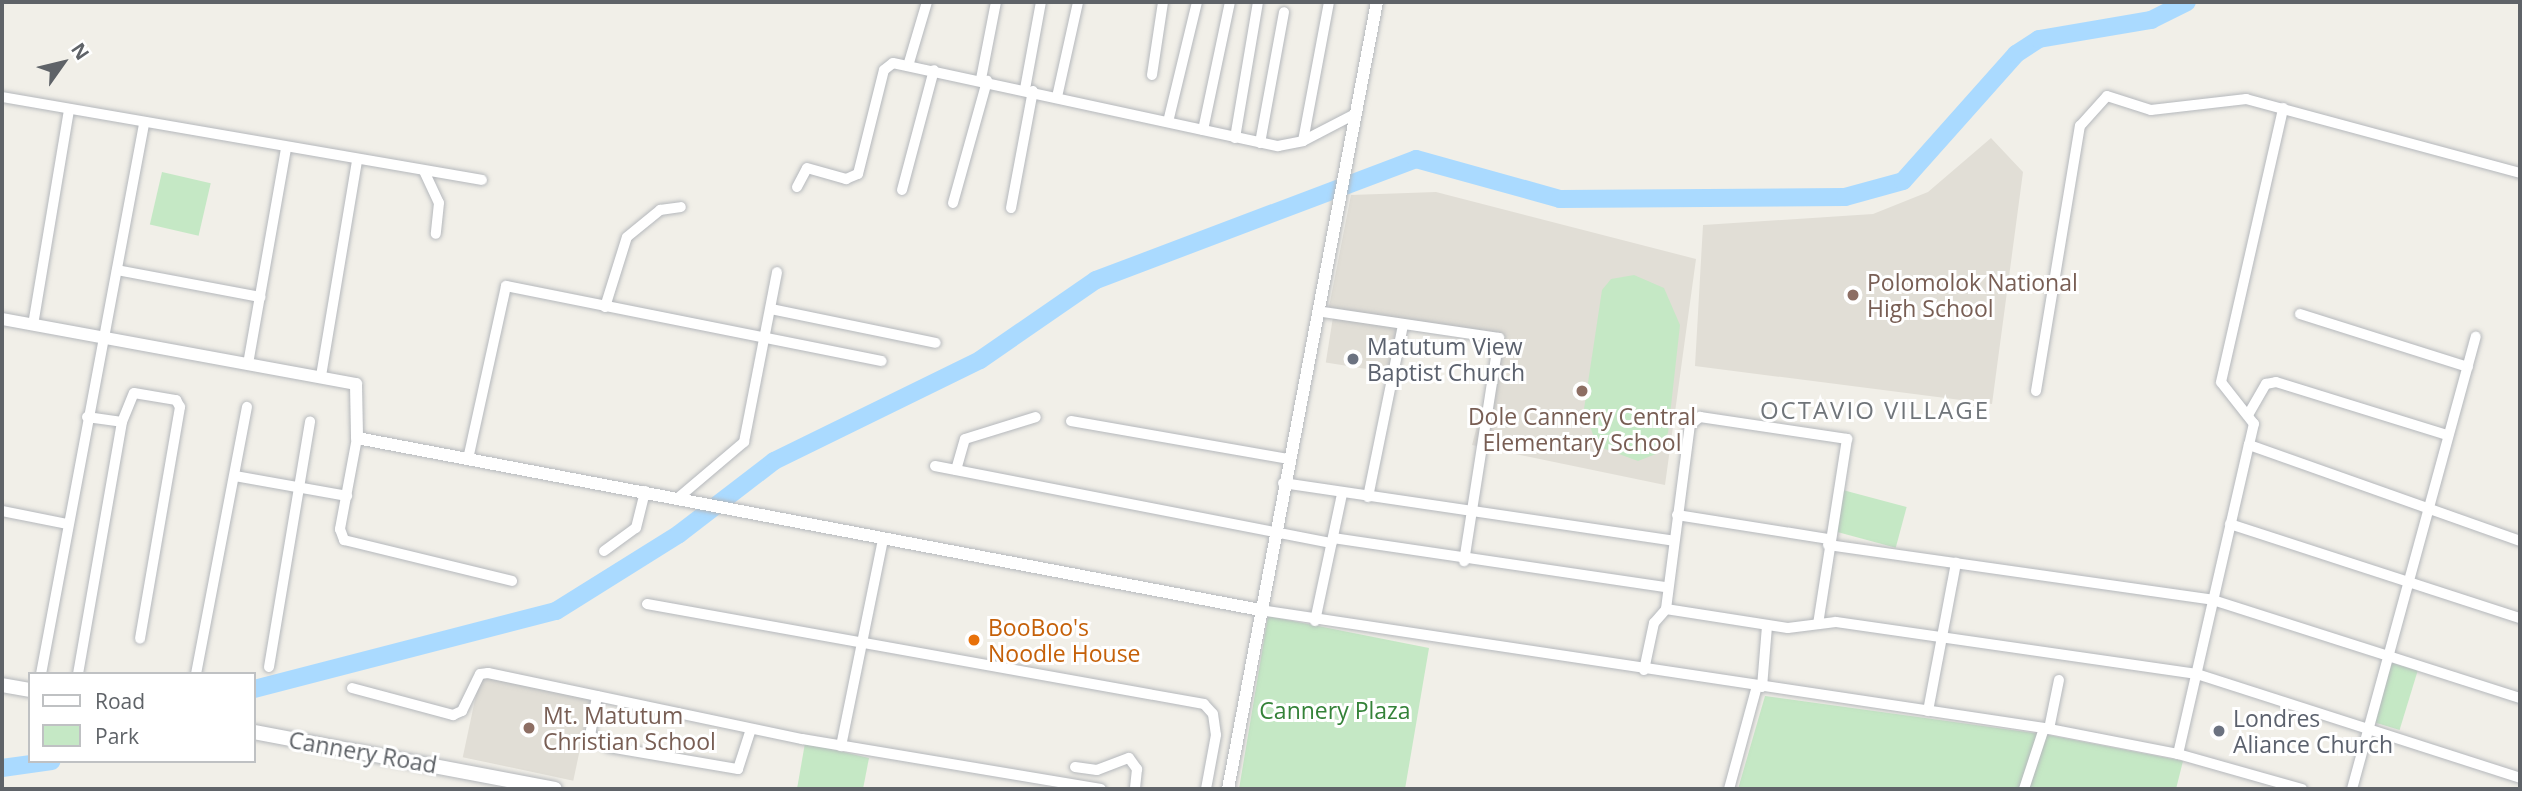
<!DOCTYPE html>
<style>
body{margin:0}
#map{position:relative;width:2522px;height:791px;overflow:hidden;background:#f1efe8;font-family:"Open Sans",sans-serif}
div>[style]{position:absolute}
.education>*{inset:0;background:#e1ded6;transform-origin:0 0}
.green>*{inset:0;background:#c5e8c5;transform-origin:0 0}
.river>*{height:18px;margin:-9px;padding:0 9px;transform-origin:9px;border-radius:9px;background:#aadaff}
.roads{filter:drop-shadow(0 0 2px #b5b8bc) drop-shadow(0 0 2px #b5b8bc)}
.minor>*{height:10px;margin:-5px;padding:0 5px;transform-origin:5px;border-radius:5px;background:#fff}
.tertiary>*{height:12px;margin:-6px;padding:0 6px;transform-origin:6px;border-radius:6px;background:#fff}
.secondary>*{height:14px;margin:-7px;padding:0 7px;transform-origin:7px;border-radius:7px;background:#fff}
.dots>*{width:19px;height:19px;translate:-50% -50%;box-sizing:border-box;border:4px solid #fff;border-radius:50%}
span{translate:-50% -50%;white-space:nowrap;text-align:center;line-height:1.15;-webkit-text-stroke:6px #fff;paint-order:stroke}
.education-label{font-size:23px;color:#785e54}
.left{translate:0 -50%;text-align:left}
.worship-label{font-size:23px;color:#5b616d}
.food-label{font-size:23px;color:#c56008}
.park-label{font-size:23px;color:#348238}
.street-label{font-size:23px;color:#5f6368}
.neighbourhood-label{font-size:24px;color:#70757a;letter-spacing:2px}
.frame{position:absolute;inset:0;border:4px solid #5f6368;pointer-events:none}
.legend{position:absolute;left:28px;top:672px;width:228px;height:91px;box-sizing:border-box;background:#fff;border:2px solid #bfc1c3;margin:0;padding:9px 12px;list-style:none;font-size:21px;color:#5f6368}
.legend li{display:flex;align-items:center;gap:14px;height:35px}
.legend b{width:35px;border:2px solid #bfc1c3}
.north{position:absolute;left:28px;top:28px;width:70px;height:70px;-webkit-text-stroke:5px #fff;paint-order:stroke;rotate:56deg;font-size:19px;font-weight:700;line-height:28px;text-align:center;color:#5f6368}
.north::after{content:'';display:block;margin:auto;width:24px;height:32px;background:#5f6368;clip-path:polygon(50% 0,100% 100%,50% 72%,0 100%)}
</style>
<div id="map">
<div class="education">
<div style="clip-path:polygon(1991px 138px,2023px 172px,1992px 404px,1695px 366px,1703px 225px,1873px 214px,1928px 192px)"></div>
<div style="clip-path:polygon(1436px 192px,1696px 259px,1665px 485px,1472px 445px,1500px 338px,1329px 307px,1351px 195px)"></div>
<div style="left:1333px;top:317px;width:67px;height:46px;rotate:9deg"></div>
<div style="left:480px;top:676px;width:113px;height:83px;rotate:12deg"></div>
</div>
<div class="green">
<div style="left:162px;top:172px;width:50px;height:54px;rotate:13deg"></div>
<div style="clip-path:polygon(1634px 275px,1664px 288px,1680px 325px,1668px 433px,1656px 454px,1638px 461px,1597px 446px,1584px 409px,1602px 290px,1611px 279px)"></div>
<div style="left:1839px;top:489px;width:70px;height:42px;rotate:15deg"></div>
<div style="clip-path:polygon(1268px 616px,1429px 648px,1405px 789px,1239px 789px)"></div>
<div style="left:2389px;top:662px;width:30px;height:62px;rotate:17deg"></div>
<div style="clip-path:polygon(1765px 696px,2048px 735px,2183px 761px,2176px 789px,1738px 789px)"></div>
<div style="clip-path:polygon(805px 743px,869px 758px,863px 789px,797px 789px)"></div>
</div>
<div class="river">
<div style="left:254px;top:689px;width:312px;rotate:-14.5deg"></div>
<div style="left:556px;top:611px;width:145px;rotate:-32deg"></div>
<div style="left:679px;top:534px;width:120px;rotate:-37.5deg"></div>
<div style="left:774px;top:461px;width:229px;rotate:-26.1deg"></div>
<div style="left:980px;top:360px;width:141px;rotate:-34.6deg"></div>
<div style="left:1096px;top:280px;width:342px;rotate:-20.7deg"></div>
<div style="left:1416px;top:159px;width:149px;rotate:15.5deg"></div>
<div style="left:1560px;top:199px;width:285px;rotate:-0.4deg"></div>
<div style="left:1845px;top:197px;width:60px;rotate:-15.4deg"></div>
<div style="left:1903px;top:181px;width:170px;rotate:-48.3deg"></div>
<div style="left:2016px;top:54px;width:27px;rotate:-33deg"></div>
<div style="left:2039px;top:39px;width:114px;rotate:-9.6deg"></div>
<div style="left:2151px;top:20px;width:40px;rotate:-26.6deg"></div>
<div style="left:2px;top:768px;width:50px;rotate:-8deg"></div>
</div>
<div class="roads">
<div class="minor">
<div style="left:908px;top:66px;width:67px;rotate:-73.5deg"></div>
<div style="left:1152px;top:75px;width:74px;rotate:-81.4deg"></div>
<div style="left:981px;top:79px;width:78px;rotate:-79deg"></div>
<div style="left:1025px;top:89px;width:88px;rotate:-79.6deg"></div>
<div style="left:2px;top:97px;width:487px;rotate:9.8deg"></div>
<div style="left:1057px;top:97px;width:97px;rotate:-77.5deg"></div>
<div style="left:1168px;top:122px;width:123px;rotate:-76.4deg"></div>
<div style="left:1203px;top:130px;width:131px;rotate:-78.1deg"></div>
<div style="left:1235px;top:138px;width:138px;rotate:-80.4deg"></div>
<div style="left:1303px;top:141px;width:141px;rotate:-79.4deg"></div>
<div style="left:1260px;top:143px;width:133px;rotate:-79.6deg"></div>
<div style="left:424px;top:171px;width:35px;rotate:65deg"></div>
<div style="left:439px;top:203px;width:31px;rotate:96deg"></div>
<div style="left:797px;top:187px;width:21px;rotate:-62deg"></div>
<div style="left:807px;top:168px;width:41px;rotate:15.8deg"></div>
<div style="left:846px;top:179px;width:13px;rotate:-23deg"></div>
<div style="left:858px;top:174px;width:107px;rotate:-76deg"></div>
<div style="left:884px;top:70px;width:11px;rotate:-38deg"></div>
<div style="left:893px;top:63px;width:394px;rotate:12.2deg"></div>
<div style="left:1278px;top:146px;width:25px;rotate:-11deg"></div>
<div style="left:1303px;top:141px;width:61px;rotate:-27.4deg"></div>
<div style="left:902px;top:190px;width:124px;rotate:-75.1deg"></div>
<div style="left:953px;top:203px;width:127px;rotate:-74.4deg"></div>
<div style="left:1011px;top:208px;width:119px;rotate:-79.4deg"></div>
<div style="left:117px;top:270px;width:146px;rotate:10.7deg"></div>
<div style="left:605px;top:307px;width:73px;rotate:-72.6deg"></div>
<div style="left:627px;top:237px;width:43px;rotate:-39.3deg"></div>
<div style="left:660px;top:210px;width:21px;rotate:-8deg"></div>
<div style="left:771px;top:309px;width:168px;rotate:11.6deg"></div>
<div style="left:1323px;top:312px;width:178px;rotate:8.4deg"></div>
<div style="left:1499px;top:338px;width:226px;rotate:98.9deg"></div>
<div style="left:2300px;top:314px;width:176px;rotate:17.5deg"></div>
<div style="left:33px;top:325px;width:219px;rotate:-80.5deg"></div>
<div style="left:248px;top:364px;width:218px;rotate:-80deg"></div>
<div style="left:321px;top:376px;width:218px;rotate:-80.5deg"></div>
<div style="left:2036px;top:391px;width:269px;rotate:-80.6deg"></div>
<div style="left:2080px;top:126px;width:40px;rotate:-48deg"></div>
<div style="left:2107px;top:96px;width:46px;rotate:17.7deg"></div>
<div style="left:2151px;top:110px;width:96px;rotate:-6.6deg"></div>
<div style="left:2246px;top:99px;width:284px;rotate:15.1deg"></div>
<div style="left:2248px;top:415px;width:36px;rotate:-60deg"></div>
<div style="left:2266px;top:384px;width:10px;rotate:-11deg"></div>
<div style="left:2276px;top:382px;width:179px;rotate:17.2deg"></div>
<div style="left:87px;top:417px;width:35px;rotate:8deg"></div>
<div style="left:122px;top:422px;width:31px;rotate:-68deg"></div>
<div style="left:134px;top:393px;width:43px;rotate:9.5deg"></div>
<div style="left:176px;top:400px;width:8px;rotate:60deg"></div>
<div style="left:180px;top:407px;width:235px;rotate:99.8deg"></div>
<div style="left:1071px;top:421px;width:220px;rotate:9.9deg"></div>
<div style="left:357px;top:438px;width:93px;rotate:100.6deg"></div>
<div style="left:340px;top:529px;width:12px;rotate:70deg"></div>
<div style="left:344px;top:540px;width:173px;rotate:13.7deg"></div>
<div style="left:2249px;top:445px;width:22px;rotate:-77deg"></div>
<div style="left:2254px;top:424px;width:53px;rotate:-128.2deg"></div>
<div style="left:2221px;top:382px;width:281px;rotate:-77.2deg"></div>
<div style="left:468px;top:459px;width:177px;rotate:-77.6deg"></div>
<div style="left:506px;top:286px;width:383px;rotate:11.3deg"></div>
<div style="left:935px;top:466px;width:404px;rotate:11deg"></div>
<div style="left:956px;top:470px;width:32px;rotate:-74deg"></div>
<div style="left:965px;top:439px;width:74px;rotate:-17.2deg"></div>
<div style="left:235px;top:476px;width:114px;rotate:10.1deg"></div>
<div style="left:1283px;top:483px;width:395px;rotate:8.4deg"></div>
<div style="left:1368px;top:497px;width:176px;rotate:-78.5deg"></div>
<div style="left:678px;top:498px;width:87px;rotate:-40.3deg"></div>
<div style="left:744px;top:442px;width:173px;rotate:-79deg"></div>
<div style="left:2px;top:511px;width:66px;rotate:11.3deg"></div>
<div style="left:1677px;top:515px;width:154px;rotate:9deg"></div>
<div style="left:2230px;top:524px;width:305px;rotate:18deg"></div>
<div style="left:1333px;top:538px;width:337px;rotate:8.4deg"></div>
<div style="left:1828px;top:545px;width:389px;rotate:8.1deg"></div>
<div style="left:2213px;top:600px;width:322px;rotate:17.7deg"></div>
<div style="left:604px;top:551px;width:39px;rotate:-36deg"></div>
<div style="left:636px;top:528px;width:38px;rotate:-76deg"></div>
<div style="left:647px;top:604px;width:566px;rotate:10.18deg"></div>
<div style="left:1204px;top:704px;width:13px;rotate:48deg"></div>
<div style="left:1213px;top:714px;width:21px;rotate:82deg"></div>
<div style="left:1216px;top:735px;width:55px;rotate:100.5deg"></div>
<div style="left:1666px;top:609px;width:123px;rotate:8.9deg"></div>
<div style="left:1788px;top:628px;width:48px;rotate:-7.1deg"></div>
<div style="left:1836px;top:622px;width:365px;rotate:8.2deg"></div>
<div style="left:2197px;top:674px;width:339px;rotate:17.8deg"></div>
<div style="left:1666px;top:609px;width:186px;rotate:-82.6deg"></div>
<div style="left:1690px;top:425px;width:13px;rotate:-39deg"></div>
<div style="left:1700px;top:417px;width:149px;rotate:8.5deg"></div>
<div style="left:1847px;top:439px;width:187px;rotate:98.9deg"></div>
<div style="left:1260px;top:610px;width:793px;rotate:8.56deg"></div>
<div style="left:2044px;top:728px;width:136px;rotate:11deg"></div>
<div style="left:2178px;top:754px;width:129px;rotate:15.8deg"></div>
<div style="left:1315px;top:621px;width:130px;rotate:-78deg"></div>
<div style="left:269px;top:667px;width:249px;rotate:-80.5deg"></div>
<div style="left:1644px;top:670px;width:48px;rotate:-78deg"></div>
<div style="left:1654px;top:623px;width:18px;rotate:-49deg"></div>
<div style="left:41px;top:674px;width:560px;rotate:-79.39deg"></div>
<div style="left:78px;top:674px;width:256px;rotate:-80.1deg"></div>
<div style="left:196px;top:674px;width:272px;rotate:-79.2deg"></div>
<div style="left:1762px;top:687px;width:61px;rotate:-85.3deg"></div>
<div style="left:352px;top:688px;width:105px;rotate:15deg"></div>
<div style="left:453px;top:715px;width:10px;rotate:-24deg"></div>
<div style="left:462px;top:711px;width:41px;rotate:-64.1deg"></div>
<div style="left:480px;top:674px;width:8px;rotate:-7deg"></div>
<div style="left:488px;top:673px;width:321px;rotate:11.9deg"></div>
<div style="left:802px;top:739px;width:303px;rotate:9.5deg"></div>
<div style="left:597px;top:696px;width:40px;rotate:100deg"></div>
<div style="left:590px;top:735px;width:22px;rotate:32deg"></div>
<div style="left:609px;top:747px;width:131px;rotate:9.7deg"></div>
<div style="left:738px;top:769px;width:42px;rotate:-72deg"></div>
<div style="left:1928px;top:711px;width:151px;rotate:-79.3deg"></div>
<div style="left:2049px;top:729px;width:50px;rotate:-78.5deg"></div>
<div style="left:841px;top:746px;width:210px;rotate:-78.5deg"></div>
<div style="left:2178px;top:754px;width:317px;rotate:-77.1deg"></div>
<div style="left:2249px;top:445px;width:288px;rotate:19.5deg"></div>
<div style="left:1075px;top:767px;width:22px;rotate:8deg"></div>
<div style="left:1097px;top:770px;width:34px;rotate:-21deg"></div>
<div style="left:1129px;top:758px;width:14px;rotate:54deg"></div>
<div style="left:1137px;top:769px;width:20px;rotate:96deg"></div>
<div style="left:1729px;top:789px;width:107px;rotate:-74.8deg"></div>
<div style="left:2024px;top:789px;width:64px;rotate:-71.8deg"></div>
<div style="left:2352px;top:789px;width:469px;rotate:-74.7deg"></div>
</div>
<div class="tertiary">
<div style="left:2px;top:319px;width:360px;rotate:10.4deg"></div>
<div style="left:356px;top:384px;width:54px;rotate:88.9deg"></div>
<div style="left:357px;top:438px;width:919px;rotate:10.78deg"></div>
<div style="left:1228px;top:789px;width:801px;rotate:-79.28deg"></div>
</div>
<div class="secondary">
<div style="left:2px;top:685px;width:28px;rotate:10deg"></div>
<div style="left:254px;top:732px;width:306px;rotate:10.7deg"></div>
</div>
</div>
<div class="dots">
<div style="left:1853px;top:295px;background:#8d6e63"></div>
<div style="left:1353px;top:359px;background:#6b7280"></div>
<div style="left:1582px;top:391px;background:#8d6e63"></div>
<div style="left:974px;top:640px;background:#e8710a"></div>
<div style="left:529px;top:728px;background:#8d6e63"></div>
<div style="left:2219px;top:731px;background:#6b7280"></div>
</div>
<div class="education-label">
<span class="left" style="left:1867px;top:295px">Polomolok National<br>High School</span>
<span style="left:1582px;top:429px">Dole Cannery Central<br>Elementary School</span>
<span class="left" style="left:543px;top:728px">Mt. Matutum<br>Christian School</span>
</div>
<div class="worship-label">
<span class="left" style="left:1367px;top:359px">Matutum View<br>Baptist Church</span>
<span class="left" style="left:2233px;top:731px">Londres<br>Aliance Church</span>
</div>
<div class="food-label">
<span class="left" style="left:988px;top:640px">BooBoo's<br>Noodle House</span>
</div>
<div class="park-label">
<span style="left:1335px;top:710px">Cannery Plaza</span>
</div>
<div class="street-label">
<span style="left:363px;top:752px;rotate:10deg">Cannery Road</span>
</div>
<div class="neighbourhood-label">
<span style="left:1875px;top:410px">OCTAVIO VILLAGE</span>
</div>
<div class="frame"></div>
<ul class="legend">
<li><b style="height:9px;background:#fff"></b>Road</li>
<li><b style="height:19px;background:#c5e8c5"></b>Park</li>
</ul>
<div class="north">N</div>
</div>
